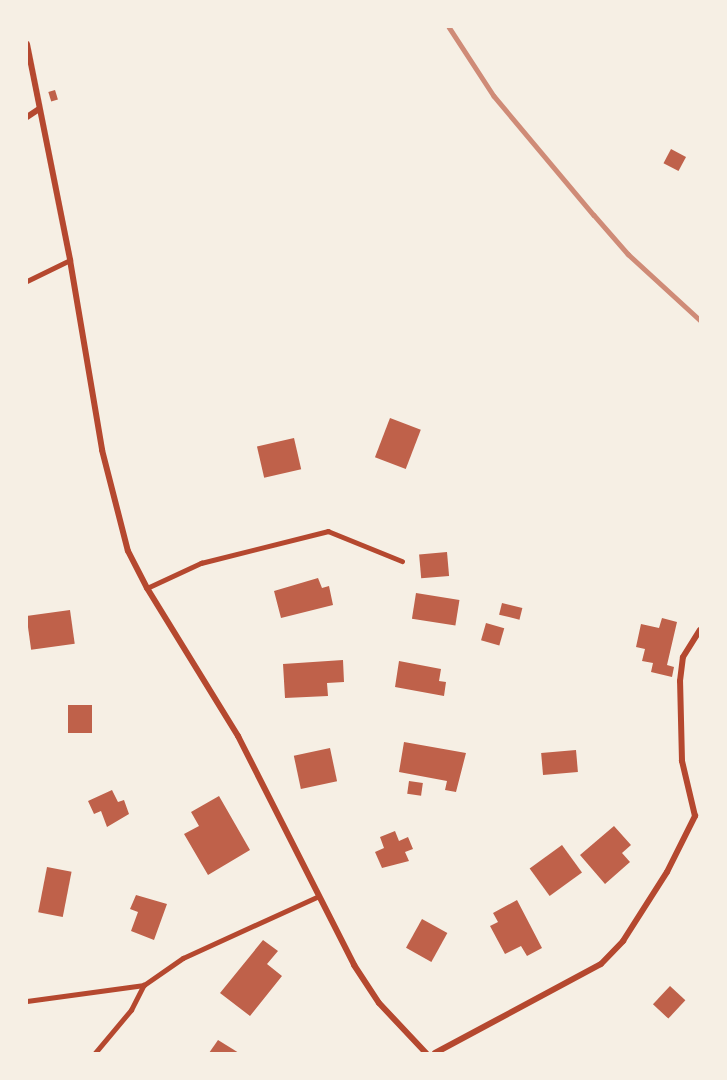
<!DOCTYPE html>
<style>
body{margin:0}
#map{position:relative;width:727px;height:1080px;overflow:hidden;background:#f6efe4;font-family:Bitter,serif}
div>[style]{position:absolute}
.building>*{inset:0;background:#bf614a;transform-origin:0 0}
.service>*{height:4.5px;margin:-2.25px;padding:0 2.25px;transform-origin:2.25px;border-radius:2.25px;background:#b5482f}
.minor>*{height:6px;margin:-3px;padding:0 3px;transform-origin:3px;border-radius:3px;background:#b5482f}
.rail>*{height:4.5px;margin:-2.25px;padding:0 2.25px;transform-origin:2.25px;border-radius:2.25px;background:#cf8b77}
span{translate:-50% -50%;white-space:nowrap;text-align:center;line-height:1.15;-webkit-text-stroke:4.5px #f6efe4;paint-order:stroke}
.frame{position:absolute;inset:0;border:28px solid #f6efe4;pointer-events:none}
</style>
<div id="map">
<div class="building">
<div style="left:55px;top:90px;width:10px;height:7px;rotate:73deg"></div>
<div style="left:671px;top:149px;width:17px;height:16px;rotate:28deg"></div>
<div style="left:390px;top:418px;width:33px;height:42px;rotate:21deg"></div>
<div style="left:294px;top:438px;width:32px;height:38px;rotate:77deg"></div>
<div style="left:447px;top:552px;width:24px;height:28px;rotate:85deg"></div>
<div style="clip-path:polygon(318px 578px,322px 588px,329px 586px,333px 605px,281px 618px,274px 591px)"></div>
<div style="left:416px;top:593px;width:44px;height:26px;rotate:9deg"></div>
<div style="left:502px;top:603px;width:21px;height:12px;rotate:14deg"></div>
<div style="left:70px;top:610px;width:34px;height:44px;rotate:82deg"></div>
<div style="clip-path:polygon(662px 618px,677px 622px,667px 665px,674px 667px,672px 677px,651px 672px,653px 663px,642px 661px,645px 649px,636px 647px,641px 624px,659px 628px)"></div>
<div style="left:486px;top:623px;width:19px;height:18px;rotate:16deg"></div>
<div style="clip-path:polygon(343px 660px,344px 682px,327px 683px,328px 696px,285px 698px,283px 664px)"></div>
<div style="clip-path:polygon(399px 661px,441px 669px,439px 681px,446px 682px,444px 696px,395px 687px)"></div>
<div style="left:68px;top:705px;width:24px;height:28px"></div>
<div style="clip-path:polygon(404px 742px,466px 753px,456px 792px,445px 790px,447px 781px,399px 772px)"></div>
<div style="left:330px;top:748px;width:34px;height:37px;rotate:78deg"></div>
<div style="left:576px;top:750px;width:22px;height:35px;rotate:85deg"></div>
<div style="left:409px;top:781px;width:14px;height:13px;rotate:8deg"></div>
<div style="clip-path:polygon(112px 790px,118px 802px,124px 800px,129px 814px,107px 827px,101px 811px,94px 814px,88px 801px)"></div>
<div style="clip-path:polygon(219px 796px,250px 850px,208px 875px,184px 834px,199px 826px,191px 812px)"></div>
<div style="clip-path:polygon(614px 826px,631px 845px,622px 853px,630px 862px,605px 884px,580px 855px)"></div>
<div style="clip-path:polygon(395px 831px,399px 841px,408px 837px,413px 849px,405px 852px,409px 861px,382px 868px,375px 852px,384px 848px,380px 837px)"></div>
<div style="left:562px;top:845px;width:34px;height:40px;rotate:54deg"></div>
<div style="left:47px;top:867px;width:25px;height:46px;rotate:11deg"></div>
<div style="clip-path:polygon(136px 895px,167px 904px,154px 940px,131px 931px,138px 912px,130px 909px)"></div>
<div style="clip-path:polygon(517px 900px,542px 948px,527px 956px,521px 946px,505px 954px,490px 926px,498px 922px,493px 913px)"></div>
<div style="left:422px;top:919px;width:29px;height:33px;rotate:29deg"></div>
<div style="clip-path:polygon(263px 940px,278px 951px,267px 964px,282px 976px,250px 1016px,220px 993px)"></div>
<div style="left:670px;top:986px;width:21px;height:25px;rotate:43deg"></div>
<div style="clip-path:polygon(218px 1040px,239px 1053px,209px 1053px)"></div>
</div>
<div class="service">
<div style="left:27px;top:281px;width:48px;rotate:-26deg"></div>
<div style="left:147px;top:588px;width:60px;rotate:-24.8deg"></div>
<div style="left:201px;top:563px;width:131px;rotate:-14.1deg"></div>
<div style="left:328px;top:531px;width:80px;rotate:22.1deg"></div>
<div style="left:27px;top:1001px;width:118px;rotate:-7.8deg"></div>
<div style="left:144px;top:985px;width:47px;rotate:-34.7deg"></div>
<div style="left:183px;top:958px;width:149px;rotate:-24.5deg"></div>
<div style="left:95px;top:1053px;width:56px;rotate:-50.1deg"></div>
<div style="left:131px;top:1010px;width:28px;rotate:-63deg"></div>
</div>
<div class="minor">
<div style="left:27px;top:44px;width:220px;rotate:78.7deg"></div>
<div style="left:70px;top:260px;width:193px;rotate:80.4deg"></div>
<div style="left:102px;top:450px;width:104px;rotate:75.6deg"></div>
<div style="left:128px;top:551px;width:42px;rotate:62.8deg"></div>
<div style="left:147px;top:588px;width:174px;rotate:58.4deg"></div>
<div style="left:238px;top:736px;width:257px;rotate:63.1deg"></div>
<div style="left:354px;top:965px;width:45px;rotate:56.7deg"></div>
<div style="left:379px;top:1003px;width:69px;rotate:46.8deg"></div>
<div style="left:27px;top:117px;width:14px;rotate:-34deg"></div>
<div style="left:435px;top:1053px;width:188px;rotate:-28.2deg"></div>
<div style="left:601px;top:964px;width:32px;rotate:-46deg"></div>
<div style="left:623px;top:941px;width:82px;rotate:-57.5deg"></div>
<div style="left:667px;top:872px;width:63px;rotate:-63.4deg"></div>
<div style="left:695px;top:816px;width:57px;rotate:-103.3deg"></div>
<div style="left:682px;top:761px;width:80px;rotate:-91.4deg"></div>
<div style="left:680px;top:681px;width:24px;rotate:-83deg"></div>
<div style="left:683px;top:657px;width:32px;rotate:-58deg"></div>
</div>
<div class="rail">
<div style="left:449px;top:27px;width:82px;rotate:56.9deg"></div>
<div style="left:494px;top:96px;width:155px;rotate:50deg"></div>
<div style="left:594px;top:215px;width:52px;rotate:48.9deg"></div>
<div style="left:628px;top:254px;width:98px;rotate:42.5deg"></div>
</div>
<div class="frame"></div>
</div>
